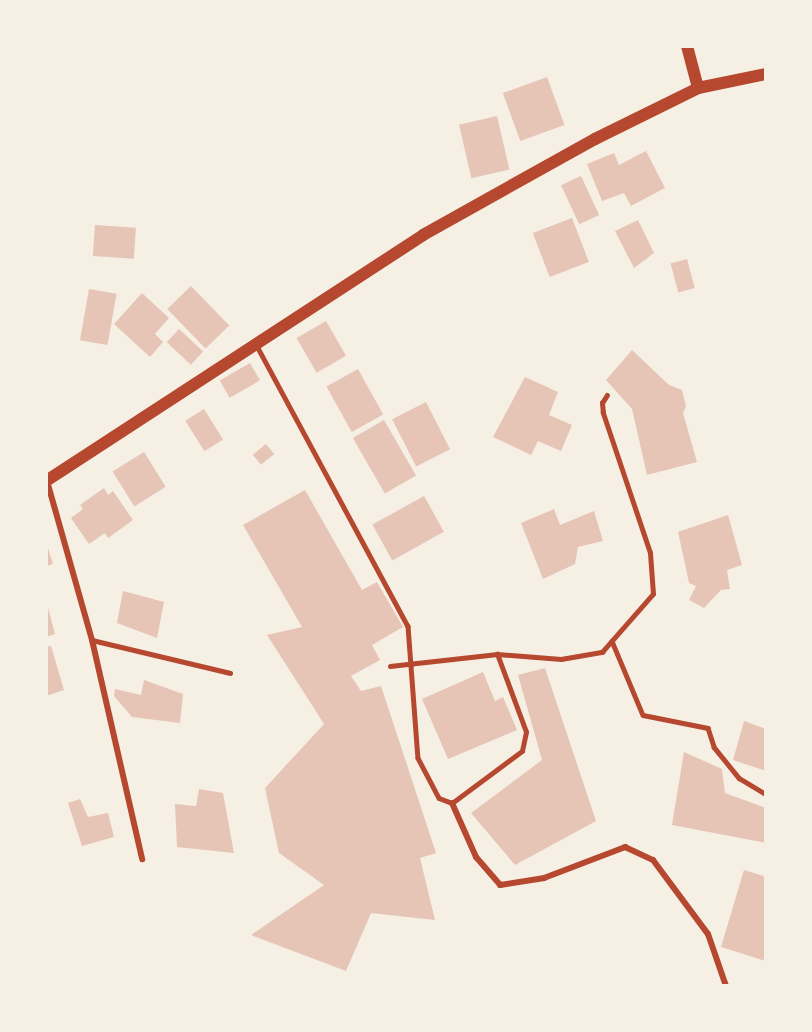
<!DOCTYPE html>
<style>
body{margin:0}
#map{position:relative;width:812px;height:1032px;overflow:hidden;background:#f6efe4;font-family:Jost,sans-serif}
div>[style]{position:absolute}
.building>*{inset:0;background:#e6c5b7;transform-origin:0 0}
.service>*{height:4.5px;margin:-2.25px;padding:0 2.25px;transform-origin:2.25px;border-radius:2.25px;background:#b5482f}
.minor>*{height:6px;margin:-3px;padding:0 3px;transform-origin:3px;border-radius:3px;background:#b5482f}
.secondary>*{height:12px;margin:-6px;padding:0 6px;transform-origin:6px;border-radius:6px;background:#b5482f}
span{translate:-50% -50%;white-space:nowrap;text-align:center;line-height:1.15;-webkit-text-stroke:4.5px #f6efe4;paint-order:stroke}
.frame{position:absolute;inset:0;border:48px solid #f6efe4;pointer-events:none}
</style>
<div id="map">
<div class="building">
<div style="left:547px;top:77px;width:51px;height:47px;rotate:70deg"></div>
<div style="left:497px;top:116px;width:55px;height:39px;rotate:77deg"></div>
<div style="clip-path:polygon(646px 151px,665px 188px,631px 206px,624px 193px,602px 201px,587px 164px,614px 153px,619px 165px)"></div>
<div style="left:581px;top:176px;width:43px;height:22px;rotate:65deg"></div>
<div style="left:572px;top:218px;width:47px;height:42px;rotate:69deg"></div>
<div style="clip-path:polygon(638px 220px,654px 253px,634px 268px,615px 231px)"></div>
<div style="left:95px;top:225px;width:41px;height:31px;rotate:4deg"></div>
<div style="left:687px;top:259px;width:30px;height:17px;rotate:75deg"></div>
<div style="left:191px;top:286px;width:55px;height:33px;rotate:46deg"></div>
<div style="left:89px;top:289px;width:28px;height:52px;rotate:10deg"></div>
<div style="clip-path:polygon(142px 293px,169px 318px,155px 334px,163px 342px,150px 357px,114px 324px)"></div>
<div style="left:326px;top:321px;width:40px;height:34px;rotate:60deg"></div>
<div style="left:179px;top:329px;width:33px;height:18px;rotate:43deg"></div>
<div style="clip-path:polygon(632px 350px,669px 385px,682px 390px,686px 406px,683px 413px,697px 462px,647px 475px,632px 409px,606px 380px)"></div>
<div style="left:250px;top:363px;width:20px;height:35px;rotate:60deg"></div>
<div style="left:358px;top:369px;width:52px;height:36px;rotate:61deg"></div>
<div style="clip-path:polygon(525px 377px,558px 392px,549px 415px,572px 425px,561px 451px,538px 441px,531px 455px,493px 437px)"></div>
<div style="left:426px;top:402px;width:53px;height:38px;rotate:63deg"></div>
<div style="left:204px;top:409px;width:36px;height:22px;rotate:58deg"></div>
<div style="left:384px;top:420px;width:64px;height:36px;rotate:60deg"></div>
<div style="left:266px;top:444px;width:13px;height:17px;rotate:51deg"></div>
<div style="left:144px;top:452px;width:41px;height:37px;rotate:58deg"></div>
<div style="clip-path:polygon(104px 488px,108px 495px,113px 491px,133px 520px,108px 538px,105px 533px,89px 544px,71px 518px,83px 509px,80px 505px)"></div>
<div style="clip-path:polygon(305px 490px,362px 590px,377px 582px,403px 627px,372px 645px,380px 660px,351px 676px,361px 691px,381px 686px,436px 853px,420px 858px,435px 920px,371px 913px,346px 971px,251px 935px,324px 885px,279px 853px,265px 788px,324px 724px,267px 635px,302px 627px,243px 525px)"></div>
<div style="left:424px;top:496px;width:41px;height:59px;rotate:61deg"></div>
<div style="clip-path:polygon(554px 509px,560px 525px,594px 511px,603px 541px,578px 547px,575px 564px,543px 579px,521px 523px)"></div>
<div style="clip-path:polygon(728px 515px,742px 565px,727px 570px,730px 589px,721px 590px,704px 608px,689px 600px,696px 586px,689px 583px,678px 532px)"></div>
<div style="clip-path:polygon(46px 542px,53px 564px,46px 566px)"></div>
<div style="clip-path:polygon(123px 591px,164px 602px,157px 638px,117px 623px)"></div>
<div style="clip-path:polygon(47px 604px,55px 634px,46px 637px,46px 605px)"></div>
<div style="clip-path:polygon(51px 646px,64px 690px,46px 696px,46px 647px)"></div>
<div style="clip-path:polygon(545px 668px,596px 821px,515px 865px,471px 813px,542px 760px,518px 675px)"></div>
<div style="clip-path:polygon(483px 672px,495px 701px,503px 697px,517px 730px,448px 759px,422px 699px)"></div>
<div style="clip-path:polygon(144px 680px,183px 694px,180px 723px,132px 717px,114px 696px,115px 689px,141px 695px)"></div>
<div style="clip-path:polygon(744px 721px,766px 729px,766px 771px,733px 760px)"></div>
<div style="clip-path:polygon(684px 752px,722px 769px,725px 793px,766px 808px,766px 843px,672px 825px)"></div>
<div style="clip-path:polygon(199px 789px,223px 793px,234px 853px,177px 847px,175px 804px,196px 806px)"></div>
<div style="clip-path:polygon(80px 799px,88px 817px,108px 813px,114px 837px,82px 846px,68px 803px)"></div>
<div style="clip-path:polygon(744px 870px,766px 877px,766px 961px,721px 947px)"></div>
</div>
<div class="service">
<div style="left:257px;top:346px;width:318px;rotate:61.7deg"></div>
<div style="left:408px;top:626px;width:132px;rotate:85.7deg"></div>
<div style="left:418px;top:758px;width:45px;rotate:62.3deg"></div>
<div style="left:439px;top:798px;width:14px;rotate:21deg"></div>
<div style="left:452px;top:803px;width:87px;rotate:-36.6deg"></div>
<div style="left:522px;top:751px;width:19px;rotate:-78deg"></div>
<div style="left:526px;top:732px;width:83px;rotate:-110.4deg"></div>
<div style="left:92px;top:640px;width:142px;rotate:13.4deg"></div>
<div style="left:612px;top:641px;width:80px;rotate:67.3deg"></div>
<div style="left:643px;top:715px;width:66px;rotate:11.3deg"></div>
<div style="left:708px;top:728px;width:20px;rotate:72deg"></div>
<div style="left:714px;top:747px;width:40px;rotate:51deg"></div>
<div style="left:739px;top:778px;width:31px;rotate:31deg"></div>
<div style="left:390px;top:666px;width:108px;rotate:-6.4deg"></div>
<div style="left:497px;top:654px;width:64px;rotate:4.5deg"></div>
<div style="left:561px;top:659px;width:42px;rotate:-9.7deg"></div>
<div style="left:602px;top:652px;width:77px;rotate:-48.7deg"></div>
<div style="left:653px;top:594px;width:41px;rotate:-94.2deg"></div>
<div style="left:650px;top:553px;width:148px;rotate:-108.6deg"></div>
<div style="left:603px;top:413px;width:10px;rotate:-96deg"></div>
<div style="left:602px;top:403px;width:9px;rotate:-58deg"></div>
</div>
<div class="minor">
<div style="left:47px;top:481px;width:165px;rotate:74.2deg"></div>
<div style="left:92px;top:640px;width:225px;rotate:77.1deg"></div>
<div style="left:452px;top:803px;width:59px;rotate:66deg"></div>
<div style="left:476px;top:857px;width:37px;rotate:49deg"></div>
<div style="left:500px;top:885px;width:45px;rotate:-9deg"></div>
<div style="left:544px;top:878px;width:87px;rotate:-20.9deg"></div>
<div style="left:625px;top:847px;width:31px;rotate:25deg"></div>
<div style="left:653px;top:860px;width:92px;rotate:53.4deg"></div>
<div style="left:708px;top:934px;width:55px;rotate:70.9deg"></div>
</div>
<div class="secondary">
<div style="left:687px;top:46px;width:43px;rotate:75.3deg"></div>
<div style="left:46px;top:481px;width:450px;rotate:-33.1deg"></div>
<div style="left:423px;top:235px;width:197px;rotate:-29.2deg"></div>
<div style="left:595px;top:139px;width:115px;rotate:-26.3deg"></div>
<div style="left:698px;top:88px;width:69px;rotate:-11.6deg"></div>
</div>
<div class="frame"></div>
</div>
